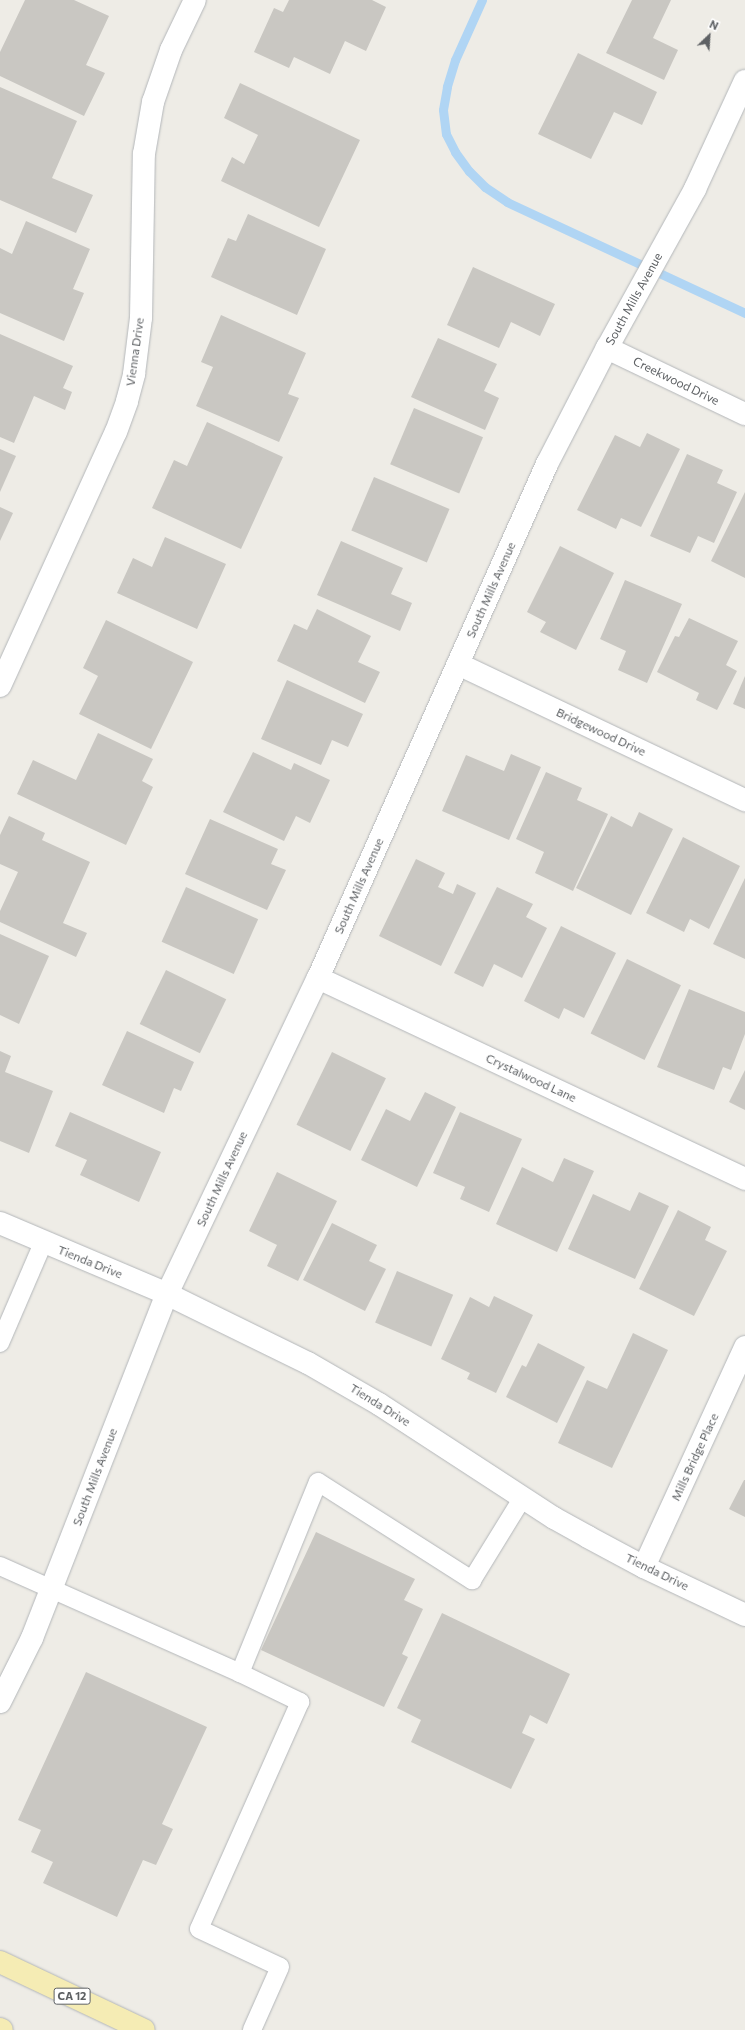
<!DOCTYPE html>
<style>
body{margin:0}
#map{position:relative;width:745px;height:2030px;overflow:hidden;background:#eeece6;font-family:Commissioner,sans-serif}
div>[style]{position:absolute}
.stream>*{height:9px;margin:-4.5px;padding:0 4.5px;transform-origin:4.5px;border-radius:4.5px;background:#b0d5f4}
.building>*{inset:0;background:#c9c7c2;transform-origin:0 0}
.roads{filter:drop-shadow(0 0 1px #b3b6b9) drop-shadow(0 0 1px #b3b6b9)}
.service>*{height:18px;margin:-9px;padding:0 9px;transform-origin:9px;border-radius:9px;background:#fff}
.minor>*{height:22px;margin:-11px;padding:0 11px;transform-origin:11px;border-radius:11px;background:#fff}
.tertiary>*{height:22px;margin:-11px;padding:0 11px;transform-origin:11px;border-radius:11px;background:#fff}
.primary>*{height:22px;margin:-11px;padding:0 11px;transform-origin:11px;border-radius:11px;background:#f5ecb4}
span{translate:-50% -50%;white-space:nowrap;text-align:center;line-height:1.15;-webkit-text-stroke:3px #fff;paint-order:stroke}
.shield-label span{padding:1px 3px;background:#fff;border:1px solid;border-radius:3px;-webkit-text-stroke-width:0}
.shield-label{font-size:11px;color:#5e6164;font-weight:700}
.street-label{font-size:12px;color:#5e6164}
.north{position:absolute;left:689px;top:16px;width:40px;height:40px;-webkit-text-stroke:3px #fff;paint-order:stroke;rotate:25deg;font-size:11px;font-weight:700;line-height:16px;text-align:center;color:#5e6164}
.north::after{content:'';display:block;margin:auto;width:14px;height:18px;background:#5e6164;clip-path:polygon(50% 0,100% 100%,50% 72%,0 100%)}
</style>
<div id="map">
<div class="stream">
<div style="left:482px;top:0;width:66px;rotate:114.2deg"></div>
<div style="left:455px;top:60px;width:28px;rotate:107deg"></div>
<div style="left:447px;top:87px;width:23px;rotate:100deg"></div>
<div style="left:443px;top:110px;width:24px;rotate:83deg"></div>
<div style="left:446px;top:134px;width:20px;rotate:63deg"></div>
<div style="left:455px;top:152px;width:24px;rotate:54deg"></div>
<div style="left:469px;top:171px;width:23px;rotate:45deg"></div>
<div style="left:485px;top:187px;width:27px;rotate:34deg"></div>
<div style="left:507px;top:202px;width:263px;rotate:25deg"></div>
</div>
<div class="building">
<div style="clip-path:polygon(25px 0,74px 0,109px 16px,86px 65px,105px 73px,84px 116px,0 76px,0 52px)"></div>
<div style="clip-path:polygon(289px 0,372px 0,386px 7px,366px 51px,345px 41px,330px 74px,294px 57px,289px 68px,254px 52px,274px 8px,283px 12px)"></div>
<div style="clip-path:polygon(632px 0,671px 0,653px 38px,678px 50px,664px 80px,606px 53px)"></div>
<div style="clip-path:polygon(578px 53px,657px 92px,642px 125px,614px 112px,591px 159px,538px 134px)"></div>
<div style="clip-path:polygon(240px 83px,360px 140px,319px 227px,221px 181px,232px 157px,244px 164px,258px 135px,224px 118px)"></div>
<div style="clip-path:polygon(0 87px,77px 121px,52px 178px,93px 195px,76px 233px,0 200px)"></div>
<div style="clip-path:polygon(248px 214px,326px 249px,297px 315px,211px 277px,228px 238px,236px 241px)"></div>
<div style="clip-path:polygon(26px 221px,90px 249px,73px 289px,84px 293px,64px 341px,0 313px,0 248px,12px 254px)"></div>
<div style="clip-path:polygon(473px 267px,555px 304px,540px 336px,511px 322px,499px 348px,447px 325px)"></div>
<div style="clip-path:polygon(221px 315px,306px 353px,288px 394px,299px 398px,279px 442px,196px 406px,213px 367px,201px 362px)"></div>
<div style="clip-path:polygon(0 334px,73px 366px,63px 388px,72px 392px,65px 410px,34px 396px,14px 443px,0 437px)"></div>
<div style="clip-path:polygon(438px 338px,497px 364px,484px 391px,499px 398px,485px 430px,411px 397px)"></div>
<div style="left:414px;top:408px;width:75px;height:61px;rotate:23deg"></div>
<div style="clip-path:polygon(207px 422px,283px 457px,241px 549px,152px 508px,174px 460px,187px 466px)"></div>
<div style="clip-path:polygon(647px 433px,680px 449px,641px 527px,621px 518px,616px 529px,577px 510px,615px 435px,640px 447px)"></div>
<div style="clip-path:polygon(0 449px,16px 456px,0 492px)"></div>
<div style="clip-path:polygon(687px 454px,723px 470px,717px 483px,737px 492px,714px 543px,698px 536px,690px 553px,650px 536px)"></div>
<div style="left:374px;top:477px;width:82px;height:58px;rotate:23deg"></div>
<div style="clip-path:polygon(745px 492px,745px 578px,711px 561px)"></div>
<div style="clip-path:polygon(0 507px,13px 513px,0 541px)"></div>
<div style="clip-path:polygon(165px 537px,226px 564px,197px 629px,117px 593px,133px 558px,152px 567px)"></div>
<div style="clip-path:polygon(341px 541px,403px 568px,391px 594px,412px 603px,400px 631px,317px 595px)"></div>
<div style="clip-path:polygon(560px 546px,614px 573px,576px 650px,540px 632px,546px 622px,527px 612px)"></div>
<div style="clip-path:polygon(625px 580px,682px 604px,647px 683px,618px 670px,626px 651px,600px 639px)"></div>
<div style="clip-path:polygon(317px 609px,371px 636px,358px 662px,380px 672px,365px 703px,277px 661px,294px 624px,307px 630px)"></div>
<div style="clip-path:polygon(689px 618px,738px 641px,726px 665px,737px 671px,717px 710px,696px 700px,699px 693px,657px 672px,675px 636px,679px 637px)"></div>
<div style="clip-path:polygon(106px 620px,193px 662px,151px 749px,79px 714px,98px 676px,83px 668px)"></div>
<div style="clip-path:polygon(745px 676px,745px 709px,733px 704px)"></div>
<div style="clip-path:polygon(287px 680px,363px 714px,348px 747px,332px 740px,321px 765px,261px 739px)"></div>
<div style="clip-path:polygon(98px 733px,153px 759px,142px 781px,153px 787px,126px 845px,17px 794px,33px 760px,76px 780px)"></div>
<div style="clip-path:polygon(253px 752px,291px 770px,294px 763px,330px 780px,310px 823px,296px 816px,284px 841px,223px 812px)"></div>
<div style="clip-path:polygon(511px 754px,541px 767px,509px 840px,442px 811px,466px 755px,504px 771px)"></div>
<div style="clip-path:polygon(546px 772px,582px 788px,577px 800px,608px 814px,573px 891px,535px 873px,544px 852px,516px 839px)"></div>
<div style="clip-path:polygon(639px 812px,673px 829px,631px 915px,576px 888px,611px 816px,632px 827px)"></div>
<div style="clip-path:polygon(9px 816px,45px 833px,42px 840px,90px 862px,63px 923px,87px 933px,76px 957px,0 922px,0 911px,18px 872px,0 864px,0 835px)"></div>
<div style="clip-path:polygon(210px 819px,278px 849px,271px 864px,286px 870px,267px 910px,185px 874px)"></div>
<div style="clip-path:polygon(683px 837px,740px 866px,709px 929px,690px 919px,684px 932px,646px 913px)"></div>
<div style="clip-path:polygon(416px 859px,445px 873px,438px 887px,453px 894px,457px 884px,476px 893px,441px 966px,379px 936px)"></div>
<div style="clip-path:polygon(745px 878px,745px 959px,713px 944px)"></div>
<div style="left:186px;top:887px;width:79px;height:60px;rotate:24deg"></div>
<div style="clip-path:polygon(497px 887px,533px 904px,526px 917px,547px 928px,522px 978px,494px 964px,483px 987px,454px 973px)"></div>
<div style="clip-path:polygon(561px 926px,616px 953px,584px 1018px,564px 1008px,559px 1019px,524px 1001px)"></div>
<div style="clip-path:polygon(0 934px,49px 956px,19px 1024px,0 1015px)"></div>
<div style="left:627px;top:959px;width:60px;height:83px;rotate:26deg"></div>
<div style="left:166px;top:970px;width:67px;height:60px;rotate:26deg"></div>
<div style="clip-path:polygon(689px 989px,745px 1012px,745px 1034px,731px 1070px,723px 1067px,714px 1090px,657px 1067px)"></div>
<div style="clip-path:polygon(127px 1031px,194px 1062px,181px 1091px,174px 1088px,164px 1113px,102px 1085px)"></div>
<div style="clip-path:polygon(0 1051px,11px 1056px,5px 1072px,53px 1091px,29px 1153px,0 1141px)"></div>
<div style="left:332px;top:1052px;width:60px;height:81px;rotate:26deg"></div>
<div style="clip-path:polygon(745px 1070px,745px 1110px,729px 1102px)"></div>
<div style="clip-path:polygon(425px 1092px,456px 1107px,417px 1187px,361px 1160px,386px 1109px,410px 1121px)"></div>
<div style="clip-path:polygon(70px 1112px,161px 1152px,139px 1202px,80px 1175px,87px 1160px,55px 1146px)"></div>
<div style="clip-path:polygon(460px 1112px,522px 1139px,489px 1212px,460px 1199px,465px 1187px,433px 1173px)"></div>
<div style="clip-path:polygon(564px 1158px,594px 1171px,557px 1252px,496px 1224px,522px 1167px,553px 1182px)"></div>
<div style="clip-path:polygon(277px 1172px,337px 1201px,298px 1281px,267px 1266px,277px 1245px,249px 1231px)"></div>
<div style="clip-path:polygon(639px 1192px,669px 1206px,635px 1279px,568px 1249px,593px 1194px,630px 1211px)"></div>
<div style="clip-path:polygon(678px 1210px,711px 1227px,705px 1240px,727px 1251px,694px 1316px,639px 1289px)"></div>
<div style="clip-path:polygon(332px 1223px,377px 1245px,369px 1261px,386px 1269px,365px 1311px,303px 1280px)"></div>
<div style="left:397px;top:1271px;width:61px;height:56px;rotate:23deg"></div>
<div style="clip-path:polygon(494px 1296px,533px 1315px,496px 1393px,467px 1379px,470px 1373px,441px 1359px,470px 1297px,489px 1307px)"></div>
<div style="clip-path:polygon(633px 1333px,668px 1350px,612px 1468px,558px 1443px,587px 1380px,607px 1389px)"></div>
<div style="clip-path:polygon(538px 1343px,585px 1367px,557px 1423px,506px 1397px,522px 1365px,526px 1367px)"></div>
<div style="clip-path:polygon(744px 1480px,745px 1480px,745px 1517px,729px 1509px)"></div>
<div style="clip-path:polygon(316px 1532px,415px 1579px,404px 1600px,423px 1609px,402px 1654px,408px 1657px,384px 1707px,261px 1650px)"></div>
<div style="clip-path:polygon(442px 1613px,570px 1674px,547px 1724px,530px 1715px,522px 1733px,535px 1739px,511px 1789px,411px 1742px,421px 1720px,397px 1708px)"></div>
<div style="clip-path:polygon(86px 1672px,207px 1727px,162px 1824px,173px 1829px,156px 1865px,143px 1860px,117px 1917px,43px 1883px,53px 1862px,31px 1852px,41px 1830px,18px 1820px)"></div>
</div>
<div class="roads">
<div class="service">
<div style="left:0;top:1343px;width:109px;rotate:-66.7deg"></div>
<div style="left:0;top:1566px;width:263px;rotate:24deg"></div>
<div style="left:240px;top:1673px;width:67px;rotate:25.8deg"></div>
<div style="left:300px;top:1702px;width:248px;rotate:114deg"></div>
<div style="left:199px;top:1929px;width:89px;rotate:25.1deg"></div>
<div style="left:280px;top:1967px;width:69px;rotate:114deg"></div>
<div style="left:240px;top:1673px;width:206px;rotate:-67.8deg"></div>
<div style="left:318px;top:1482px;width:183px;rotate:32.5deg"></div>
<div style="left:472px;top:1580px;width:97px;rotate:-58.4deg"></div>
</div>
<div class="minor">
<div style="left:607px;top:348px;width:153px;rotate:25.6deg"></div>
<div style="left:458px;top:664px;width:318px;rotate:25.4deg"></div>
<div style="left:0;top:686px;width:279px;rotate:-65.5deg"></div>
<div style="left:116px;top:432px;width:33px;rotate:-70deg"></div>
<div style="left:127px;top:401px;width:28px;rotate:-75deg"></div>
<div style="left:134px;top:374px;width:56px;rotate:-82.9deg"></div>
<div style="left:141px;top:318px;width:164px;rotate:-89deg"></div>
<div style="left:144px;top:154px;width:53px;rotate:-80.2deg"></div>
<div style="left:153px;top:102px;width:55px;rotate:-70.9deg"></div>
<div style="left:171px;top:50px;width:55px;rotate:-64.4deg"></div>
<div style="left:318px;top:978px;width:472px;rotate:25.2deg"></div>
<div style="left:0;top:1223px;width:181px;rotate:23deg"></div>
<div style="left:167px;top:1294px;width:157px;rotate:26.1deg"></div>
<div style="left:308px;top:1363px;width:82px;rotate:30deg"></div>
<div style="left:379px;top:1404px;width:209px;rotate:33.1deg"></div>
<div style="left:554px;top:1518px;width:39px;rotate:29deg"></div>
<div style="left:588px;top:1537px;width:64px;rotate:28.2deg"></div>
<div style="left:644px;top:1567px;width:112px;rotate:25.4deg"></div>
<div style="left:644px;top:1567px;width:242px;rotate:-65.3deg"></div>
</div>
<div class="tertiary">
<div style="left:0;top:1702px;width:72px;rotate:-63.4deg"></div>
<div style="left:32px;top:1638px;width:370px;rotate:-68.6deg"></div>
<div style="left:167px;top:1294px;width:350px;rotate:-64.5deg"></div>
<div style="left:318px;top:978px;width:563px;rotate:-65.99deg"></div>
<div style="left:547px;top:464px;width:131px;rotate:-62.7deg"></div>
<div style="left:607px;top:348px;width:182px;rotate:-61deg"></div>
<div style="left:695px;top:189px;width:119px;rotate:-65.2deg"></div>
</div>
<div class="primary">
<div style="left:0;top:1962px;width:159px;rotate:25.3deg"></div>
<div style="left:0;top:2029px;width:2px;rotate:27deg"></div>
</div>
</div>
<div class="shield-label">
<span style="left:72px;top:1996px">CA 12</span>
</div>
<div class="street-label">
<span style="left:634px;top:299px;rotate:-61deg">South Mills Avenue</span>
<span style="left:135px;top:352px;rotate:-82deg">Vienna Drive</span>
<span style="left:676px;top:381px;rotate:26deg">Creekwood Drive</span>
<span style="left:491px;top:590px;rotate:-66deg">South Mills Avenue</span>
<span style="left:601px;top:732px;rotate:25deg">Bridgewood Drive</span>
<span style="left:359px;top:886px;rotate:-66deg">South Mills Avenue</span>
<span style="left:531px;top:1078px;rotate:25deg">Crystalwood Lane</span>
<span style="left:222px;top:1179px;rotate:-65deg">South Mills Avenue</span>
<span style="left:90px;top:1262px;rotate:22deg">Tienda Drive</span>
<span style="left:380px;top:1405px;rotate:32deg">Tienda Drive</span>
<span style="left:695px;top:1457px;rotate:-65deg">Mills Bridge Place</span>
<span style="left:95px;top:1477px;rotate:-69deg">South Mills Avenue</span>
<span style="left:657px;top:1572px;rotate:26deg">Tienda Drive</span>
</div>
<div class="north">N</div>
</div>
